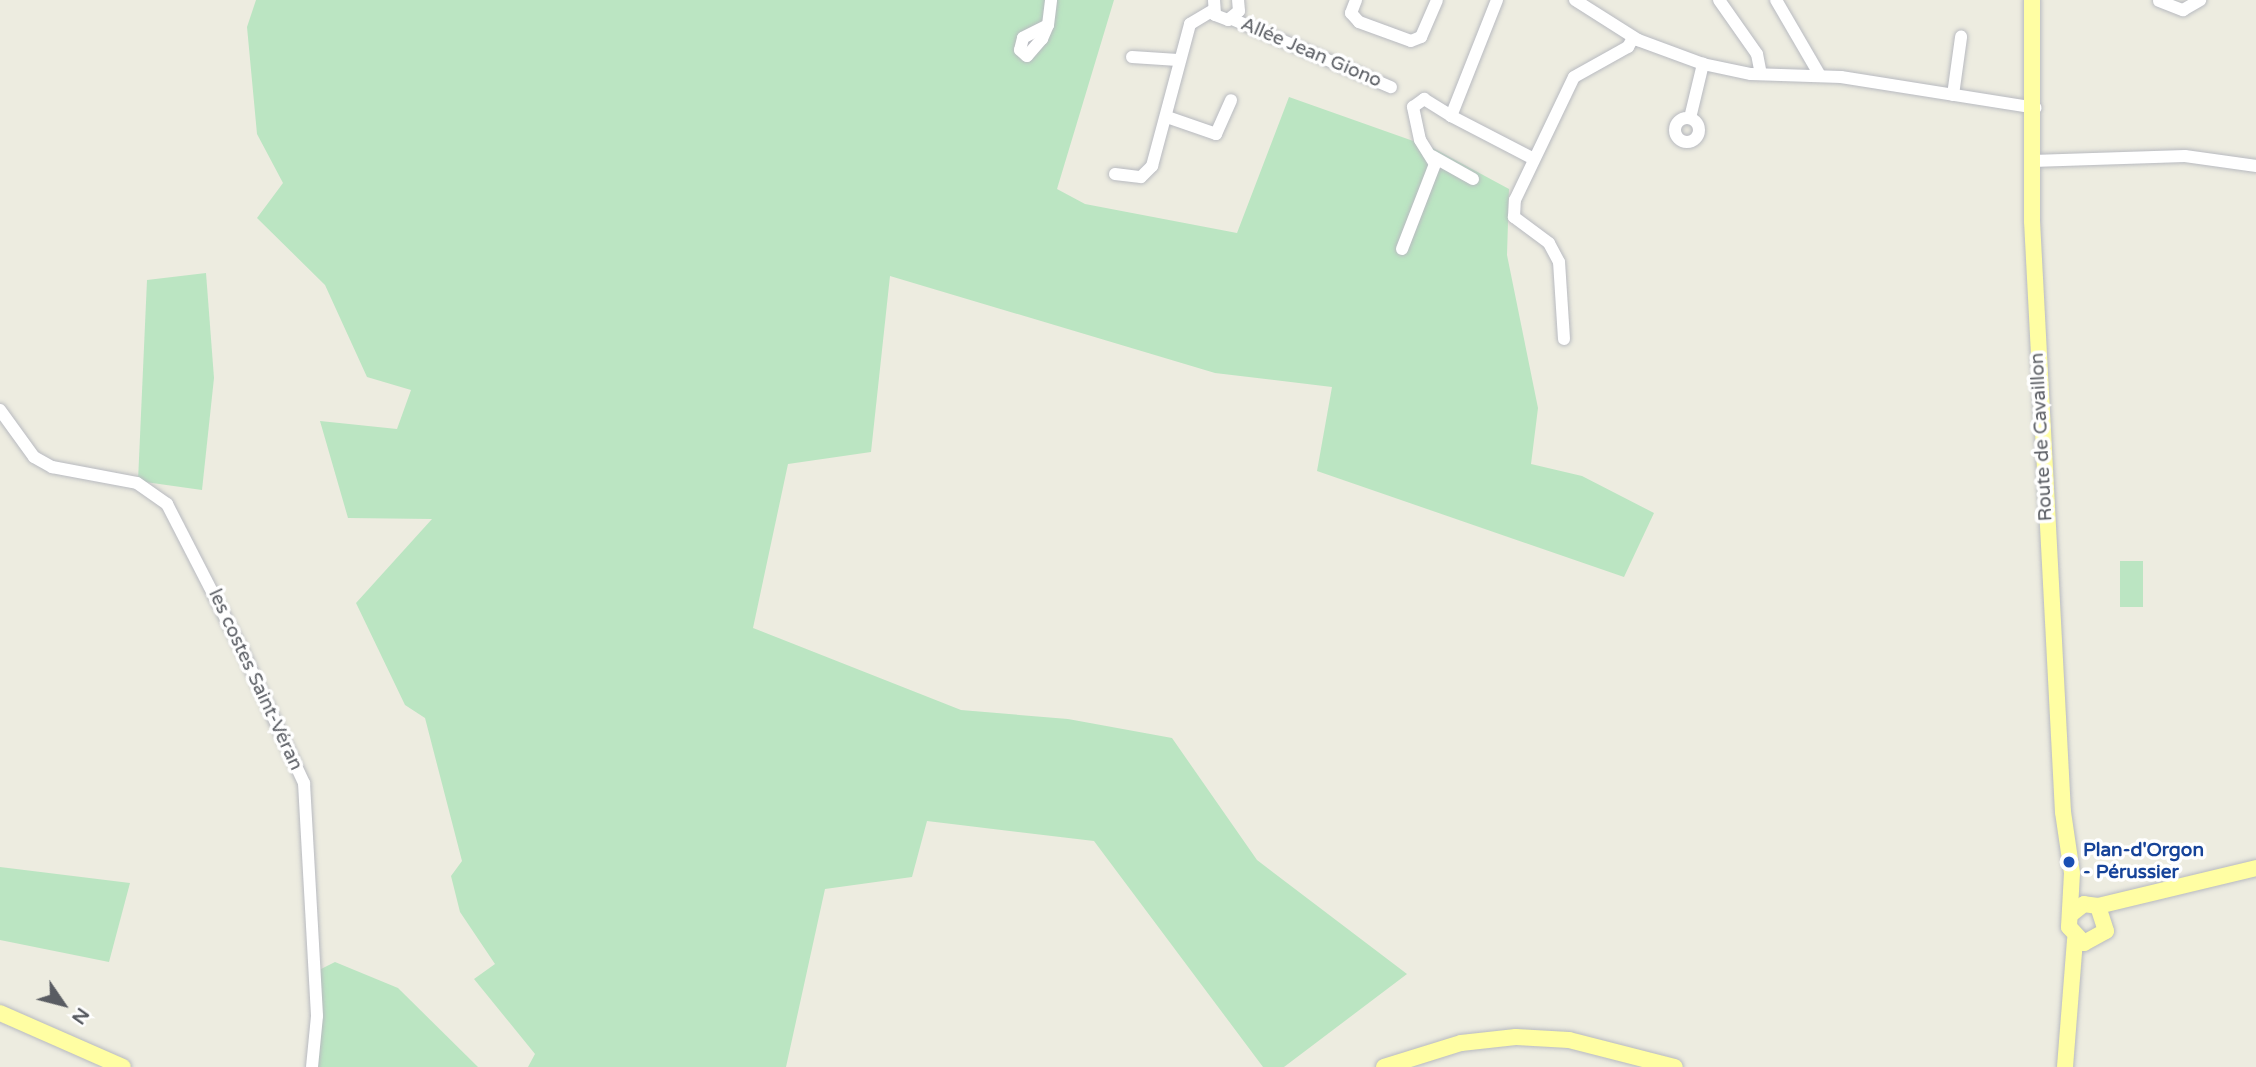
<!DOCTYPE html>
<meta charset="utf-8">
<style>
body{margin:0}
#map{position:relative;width:2256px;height:1067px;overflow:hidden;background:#edece0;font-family:"Varela Round",sans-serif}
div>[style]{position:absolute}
.green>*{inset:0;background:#bbe5c2;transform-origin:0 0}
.roads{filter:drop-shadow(0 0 2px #b8bac0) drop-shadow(0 0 2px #b8bac0)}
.minor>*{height:12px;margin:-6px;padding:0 6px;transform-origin:6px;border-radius:6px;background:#fff}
.minor>.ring{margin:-6px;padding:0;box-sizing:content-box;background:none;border:12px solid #fff;border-radius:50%}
.major>*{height:16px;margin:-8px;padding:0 8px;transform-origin:8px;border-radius:8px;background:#fffea3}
.dots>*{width:19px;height:19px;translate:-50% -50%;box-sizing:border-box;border:4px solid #fff;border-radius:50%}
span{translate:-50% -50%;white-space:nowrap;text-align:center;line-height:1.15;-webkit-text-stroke:7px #fff;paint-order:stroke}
.street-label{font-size:19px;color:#595c62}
.transit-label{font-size:19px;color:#164399;font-weight:700}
.left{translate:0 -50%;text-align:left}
.north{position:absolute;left:28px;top:969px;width:70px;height:70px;-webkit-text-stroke:5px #fff;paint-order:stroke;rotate:125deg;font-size:19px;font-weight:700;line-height:28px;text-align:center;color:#595c62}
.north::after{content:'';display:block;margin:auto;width:24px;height:32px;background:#595c62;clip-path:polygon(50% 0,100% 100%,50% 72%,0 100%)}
</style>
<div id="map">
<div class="green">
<div style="clip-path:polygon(256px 0,1114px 0,1057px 189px,1085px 204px,1237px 233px,1289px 97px,1433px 148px,1509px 189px,1507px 255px,1538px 408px,1531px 464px,1582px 476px,1654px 513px,1624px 577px,1317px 471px,1332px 387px,1215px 373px,890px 276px,871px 452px,788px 464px,753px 628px,961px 710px,1068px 719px,1172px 738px,1257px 860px,1407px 974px,1284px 1067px,1263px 1067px,1094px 841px,927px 821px,912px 877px,825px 889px,786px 1067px,528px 1067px,535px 1054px,474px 979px,495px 964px,460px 912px,451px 876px,462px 861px,425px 718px,405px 705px,356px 603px,432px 519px,348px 518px,320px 421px,397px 429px,411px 390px,367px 377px,325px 285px,257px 218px,283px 183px,257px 134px,247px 27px)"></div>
<div style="clip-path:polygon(206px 273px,214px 378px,202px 490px,138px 481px,147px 280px)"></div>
<div style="left:2120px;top:561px;width:23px;height:46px"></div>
<div style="clip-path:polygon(0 867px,130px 883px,109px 962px,0 940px)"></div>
<div style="clip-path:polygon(335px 962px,398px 988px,478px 1067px,317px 1067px,317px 971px)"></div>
</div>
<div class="roads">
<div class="minor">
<div style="left:1214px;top:0;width:15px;rotate:86deg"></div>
<div style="left:1215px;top:15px;width:14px;rotate:21deg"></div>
<div style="left:1228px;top:20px;width:14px;rotate:-39deg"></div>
<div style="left:1239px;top:11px;width:11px;rotate:-95deg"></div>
<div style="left:1356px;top:0;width:14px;rotate:111deg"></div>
<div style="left:1351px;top:13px;width:12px;rotate:48deg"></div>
<div style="left:1359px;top:22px;width:55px;rotate:20.1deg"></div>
<div style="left:1411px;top:41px;width:11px;rotate:-22deg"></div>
<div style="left:1421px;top:37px;width:40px;rotate:-66.6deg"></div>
<div style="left:1497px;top:0;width:125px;rotate:111.6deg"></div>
<div style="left:1451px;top:116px;width:91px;rotate:27.4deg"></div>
<div style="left:1575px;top:0;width:75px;rotate:32.4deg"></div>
<div style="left:1638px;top:40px;width:69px;rotate:20.3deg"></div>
<div style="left:1703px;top:64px;width:49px;rotate:11.8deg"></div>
<div style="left:1751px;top:74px;width:90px;rotate:1.9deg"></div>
<div style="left:1841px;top:77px;width:197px;rotate:9deg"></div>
<div style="left:1719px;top:0;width:66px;rotate:54.9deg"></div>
<div style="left:1757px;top:54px;width:20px;rotate:79deg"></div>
<div style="left:1776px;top:0;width:86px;rotate:59.8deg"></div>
<div style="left:2159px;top:1px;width:26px;rotate:21deg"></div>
<div style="left:2183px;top:10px;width:20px;rotate:-30deg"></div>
<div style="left:1232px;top:19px;width:173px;rotate:23.2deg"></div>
<div style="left:1048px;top:25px;width:28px;rotate:153deg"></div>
<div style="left:1023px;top:38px;width:12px;rotate:104deg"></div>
<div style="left:1020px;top:50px;width:9px;rotate:41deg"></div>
<div style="left:1027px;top:56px;width:23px;rotate:-49deg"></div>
<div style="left:1042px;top:39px;width:15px;rotate:-67deg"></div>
<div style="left:1048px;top:25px;width:25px;rotate:-83deg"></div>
<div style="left:1132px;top:57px;width:46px;rotate:3.7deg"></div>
<div style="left:1953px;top:95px;width:59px;rotate:-82.1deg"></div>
<div style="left:1167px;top:117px;width:52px;rotate:19.1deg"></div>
<div style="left:1216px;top:134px;width:37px;rotate:-66deg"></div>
<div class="ring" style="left:1675px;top:118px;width:12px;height:12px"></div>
<div style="left:1690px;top:118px;width:56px;rotate:-76.5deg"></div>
<div style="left:1432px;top:156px;width:47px;rotate:29.3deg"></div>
<div style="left:2032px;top:161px;width:153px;rotate:-1.9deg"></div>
<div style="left:2185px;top:156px;width:72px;rotate:8deg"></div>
<div style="left:1115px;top:174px;width:26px;rotate:7deg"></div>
<div style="left:1141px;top:177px;width:16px;rotate:-45deg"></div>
<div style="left:1152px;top:166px;width:147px;rotate:-75deg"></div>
<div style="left:1190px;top:24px;width:27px;rotate:-31deg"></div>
<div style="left:1402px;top:249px;width:91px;rotate:-68.8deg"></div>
<div style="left:1435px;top:164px;width:28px;rotate:-122deg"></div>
<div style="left:1420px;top:140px;width:34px;rotate:-102deg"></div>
<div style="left:1413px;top:107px;width:14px;rotate:-36deg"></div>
<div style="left:1424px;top:99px;width:32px;rotate:32deg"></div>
<div style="left:1564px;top:339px;width:77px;rotate:-93.7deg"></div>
<div style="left:1559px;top:262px;width:21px;rotate:-118deg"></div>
<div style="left:1549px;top:243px;width:44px;rotate:-143.4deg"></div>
<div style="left:1514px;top:217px;width:17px;rotate:-87deg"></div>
<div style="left:1515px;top:200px;width:136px;rotate:-64.4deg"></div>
<div style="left:1574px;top:77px;width:62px;rotate:-29.1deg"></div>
<div style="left:1628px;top:47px;width:10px;rotate:-61deg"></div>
<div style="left:0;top:410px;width:58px;rotate:54.1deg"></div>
<div style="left:34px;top:457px;width:21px;rotate:29deg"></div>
<div style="left:52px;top:467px;width:86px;rotate:10.7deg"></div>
<div style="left:137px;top:483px;width:37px;rotate:35deg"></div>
<div style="left:167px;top:504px;width:164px;rotate:62.8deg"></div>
<div style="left:242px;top:650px;width:147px;rotate:65deg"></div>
<div style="left:304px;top:783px;width:233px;rotate:86.8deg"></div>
<div style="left:317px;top:1016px;width:51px;rotate:95.6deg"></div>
</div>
<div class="major">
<div style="left:2032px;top:0;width:221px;rotate:90deg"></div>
<div style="left:2032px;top:221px;width:592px;rotate:87deg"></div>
<div style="left:2063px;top:812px;width:62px;rotate:81.6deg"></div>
<div style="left:2072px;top:873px;width:54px;rotate:93.2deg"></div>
<div style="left:2069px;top:927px;width:22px;rotate:47deg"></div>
<div style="left:2084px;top:943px;width:25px;rotate:-29deg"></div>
<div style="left:2106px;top:931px;width:26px;rotate:-108deg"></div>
<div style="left:2098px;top:906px;width:14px;rotate:-172deg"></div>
<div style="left:2084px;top:904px;width:16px;rotate:142deg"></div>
<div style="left:2098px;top:906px;width:163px;rotate:-13.5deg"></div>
<div style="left:0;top:1013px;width:134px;rotate:23.7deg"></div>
<div style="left:1384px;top:1067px;width:81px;rotate:-17.3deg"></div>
<div style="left:1461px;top:1043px;width:55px;rotate:-6.2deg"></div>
<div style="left:1516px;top:1037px;width:53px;rotate:3.2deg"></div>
<div style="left:1569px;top:1040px;width:109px;rotate:14.3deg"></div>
<div style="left:2065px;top:1067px;width:128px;rotate:-85.5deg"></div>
</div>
</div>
<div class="dots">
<div style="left:2069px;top:862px;background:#1a4fb4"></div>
</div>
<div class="street-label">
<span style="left:1311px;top:53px;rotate:23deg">Allée Jean Giono</span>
<span style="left:2042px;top:437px;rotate:-93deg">Route de Cavaillon</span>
<span style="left:255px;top:680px;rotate:65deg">les costes Saint-Véran</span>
</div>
<div class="transit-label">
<span class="left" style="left:2083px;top:862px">Plan-d'Orgon<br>- Pérussier</span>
</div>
<div class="north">N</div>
</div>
